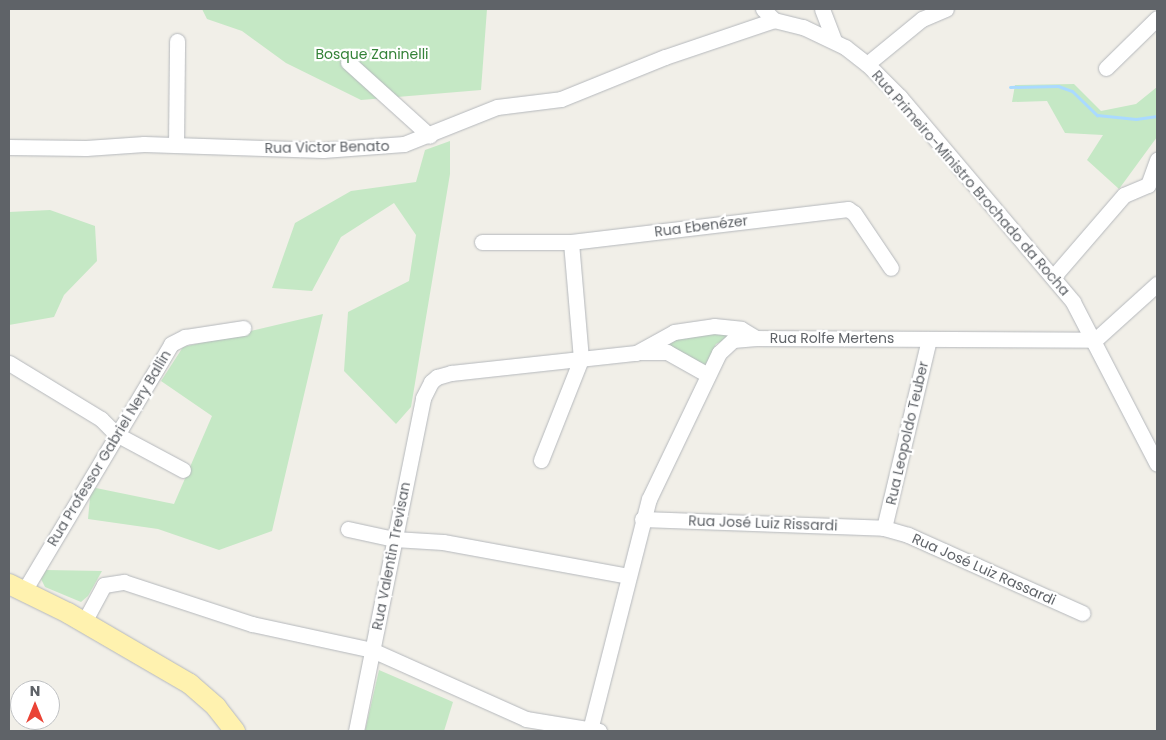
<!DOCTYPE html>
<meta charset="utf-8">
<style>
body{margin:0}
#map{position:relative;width:1166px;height:740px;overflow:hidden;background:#f1efe8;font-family:Poppins,sans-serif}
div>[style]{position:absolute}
.green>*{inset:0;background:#c5e8c5}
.stream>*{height:3px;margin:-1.5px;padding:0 1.5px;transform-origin:1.5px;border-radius:1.5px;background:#aadaff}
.roads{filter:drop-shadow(0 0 1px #b5b8bc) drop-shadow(0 0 1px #b5b8bc)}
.minor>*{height:15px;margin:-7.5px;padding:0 7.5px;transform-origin:7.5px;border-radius:7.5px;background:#fff}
.major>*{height:20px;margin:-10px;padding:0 10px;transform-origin:10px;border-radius:10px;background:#fff2af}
span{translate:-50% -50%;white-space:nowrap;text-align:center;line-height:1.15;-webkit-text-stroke:4.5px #fff;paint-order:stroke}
.park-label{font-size:14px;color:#348238}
.street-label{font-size:14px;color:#5f6368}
.frame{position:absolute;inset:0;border:10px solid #5f6368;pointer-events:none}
.north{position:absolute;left:10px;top:680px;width:50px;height:50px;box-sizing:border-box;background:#fff;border:1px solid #bfc1c3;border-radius:50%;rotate:0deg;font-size:14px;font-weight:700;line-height:20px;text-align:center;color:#5f6368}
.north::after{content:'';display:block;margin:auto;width:18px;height:22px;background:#ea4335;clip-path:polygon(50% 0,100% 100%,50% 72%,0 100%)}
</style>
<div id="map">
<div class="green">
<div style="clip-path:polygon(202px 9px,487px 9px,481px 90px,361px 100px,286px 63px,242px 31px,207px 19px)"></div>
<div style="clip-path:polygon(1074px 84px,1101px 111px,1136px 104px,1157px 87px,1157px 137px,1119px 189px,1087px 160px,1103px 135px,1065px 133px,1047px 101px,1012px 102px,1015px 85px)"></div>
<div style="clip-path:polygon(450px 141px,450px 174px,411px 407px,396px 424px,344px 371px,348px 312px,409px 281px,416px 235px,394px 203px,341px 237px,312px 291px,272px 288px,295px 223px,351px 191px,416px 182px,425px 150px)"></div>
<div style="clip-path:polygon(50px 210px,95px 226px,97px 261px,64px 295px,54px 317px,9px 325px,9px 212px)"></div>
<div style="clip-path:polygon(323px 314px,272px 531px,219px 550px,158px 529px,88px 519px,91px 487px,174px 504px,212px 416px,161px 381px,183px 347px)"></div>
<div style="clip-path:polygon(696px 331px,737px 334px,716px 344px,705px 367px,665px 345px,667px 339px)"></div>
<div style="clip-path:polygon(46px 570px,102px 571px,88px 596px,81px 602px,45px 587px,41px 579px)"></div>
<div style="clip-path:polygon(379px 670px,453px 702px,444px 731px,365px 731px)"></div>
</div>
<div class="stream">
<div style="left:1010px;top:87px;width:48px;rotate:-1.2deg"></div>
<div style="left:1058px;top:86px;width:15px;rotate:20deg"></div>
<div style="left:1072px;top:91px;width:35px;rotate:44deg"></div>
<div style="left:1097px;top:115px;width:39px;rotate:6deg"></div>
<div style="left:1136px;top:119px;width:21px;rotate:-8deg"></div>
</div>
<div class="roads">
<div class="minor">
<div style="left:763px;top:9px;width:16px;rotate:45deg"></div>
<div style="left:774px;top:20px;width:30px;rotate:14deg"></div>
<div style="left:803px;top:27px;width:47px;rotate:25.5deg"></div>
<div style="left:845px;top:47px;width:28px;rotate:38deg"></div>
<div style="left:867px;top:64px;width:47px;rotate:45deg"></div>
<div style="left:900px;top:97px;width:268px;rotate:49.8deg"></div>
<div style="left:1073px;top:302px;width:182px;rotate:62.6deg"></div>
<div style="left:822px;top:9px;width:34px;rotate:69deg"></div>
<div style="left:348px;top:62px;width:110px;rotate:42.1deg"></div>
<div style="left:867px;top:64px;width:71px;rotate:-39.3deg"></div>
<div style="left:922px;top:19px;width:26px;rotate:-23deg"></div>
<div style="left:1106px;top:68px;width:71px;rotate:-44.4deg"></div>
<div style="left:176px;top:145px;width:104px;rotate:-89.4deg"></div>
<div style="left:9px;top:147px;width:77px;rotate:0.7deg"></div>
<div style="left:86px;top:148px;width:58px;rotate:-3.9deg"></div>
<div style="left:144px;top:144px;width:179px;rotate:1.9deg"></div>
<div style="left:323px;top:150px;width:81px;rotate:-4.2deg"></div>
<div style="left:404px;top:144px;width:100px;rotate:-21.7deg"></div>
<div style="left:497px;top:107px;width:64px;rotate:-7.1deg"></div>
<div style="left:561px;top:99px;width:112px;rotate:-22deg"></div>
<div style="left:665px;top:57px;width:115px;rotate:-18.7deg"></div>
<div style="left:482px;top:242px;width:89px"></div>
<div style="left:571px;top:242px;width:279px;rotate:-6.8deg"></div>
<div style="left:848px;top:209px;width:7px;rotate:34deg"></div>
<div style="left:854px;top:213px;width:66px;rotate:56.1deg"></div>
<div style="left:1054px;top:276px;width:107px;rotate:-49.2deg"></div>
<div style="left:1124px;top:195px;width:26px;rotate:-23deg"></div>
<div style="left:1148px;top:185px;width:27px;rotate:-70deg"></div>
<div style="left:641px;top:352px;width:26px"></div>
<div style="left:667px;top:352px;width:47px;rotate:29.3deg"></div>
<div style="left:9px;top:363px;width:108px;rotate:31.3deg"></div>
<div style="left:101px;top:419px;width:21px;rotate:45deg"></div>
<div style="left:116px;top:434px;width:76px;rotate:28.2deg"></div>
<div style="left:541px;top:460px;width:109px;rotate:-68.4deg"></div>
<div style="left:581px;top:359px;width:117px;rotate:-94.9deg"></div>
<div style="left:642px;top:519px;width:242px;rotate:2.1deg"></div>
<div style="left:884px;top:528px;width:25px;rotate:16deg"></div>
<div style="left:908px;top:535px;width:191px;rotate:24.1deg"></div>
<div style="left:884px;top:528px;width:194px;rotate:-76.6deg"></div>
<div style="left:348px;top:529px;width:47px;rotate:12.3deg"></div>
<div style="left:394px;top:539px;width:49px;rotate:3.5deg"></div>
<div style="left:443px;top:542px;width:188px;rotate:10.4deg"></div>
<div style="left:24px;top:591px;width:287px;rotate:-59.2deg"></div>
<div style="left:171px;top:344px;width:16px;rotate:-27deg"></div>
<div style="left:185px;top:337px;width:59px;rotate:-8.8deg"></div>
<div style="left:84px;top:622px;width:42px;rotate:-61.6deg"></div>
<div style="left:104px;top:585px;width:20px;rotate:-9deg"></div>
<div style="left:124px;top:582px;width:135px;rotate:18.2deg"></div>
<div style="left:252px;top:624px;width:123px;rotate:12.2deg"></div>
<div style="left:372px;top:650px;width:169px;rotate:24.1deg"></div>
<div style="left:526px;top:719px;width:74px;rotate:9.3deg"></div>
<div style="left:590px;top:730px;width:238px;rotate:-75.7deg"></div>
<div style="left:649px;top:499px;width:162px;rotate:-64.4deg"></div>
<div style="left:719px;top:353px;width:19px;rotate:-43deg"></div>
<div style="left:733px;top:340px;width:23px;rotate:-5deg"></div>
<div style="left:356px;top:731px;width:340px;rotate:-78.6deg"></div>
<div style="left:423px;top:398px;width:18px;rotate:-63deg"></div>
<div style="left:431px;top:382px;width:8px;rotate:-40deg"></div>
<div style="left:437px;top:377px;width:15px;rotate:-16deg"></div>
<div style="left:451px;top:373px;width:186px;rotate:-6.2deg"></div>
<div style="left:636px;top:353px;width:43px;rotate:-28.9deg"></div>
<div style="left:674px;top:332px;width:40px;rotate:-8.5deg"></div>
<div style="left:714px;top:326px;width:27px;rotate:6deg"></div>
<div style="left:741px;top:329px;width:17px;rotate:31deg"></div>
<div style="left:756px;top:338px;width:339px;rotate:0.3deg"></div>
<div style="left:1095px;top:340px;width:84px;rotate:-42.1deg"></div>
</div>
<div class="major">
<div style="left:9px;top:584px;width:66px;rotate:26.2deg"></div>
<div style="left:68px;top:613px;width:141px;rotate:30.2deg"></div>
<div style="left:190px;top:684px;width:35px;rotate:41deg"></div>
<div style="left:216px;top:707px;width:31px;rotate:52deg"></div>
</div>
</div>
<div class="park-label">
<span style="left:372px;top:54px">Bosque Zaninelli</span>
</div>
<div class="street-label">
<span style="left:327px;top:147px;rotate:-1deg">Rua Victor Benato</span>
<span style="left:971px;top:183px;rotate:49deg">Rua Primeiro-Ministro Brochado da Rocha</span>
<span style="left:701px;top:226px;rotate:-7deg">Rua Ebenézer</span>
<span style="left:832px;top:338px">Rua Rolfe Mertens</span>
<span style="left:907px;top:433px;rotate:-77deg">Rua Leopoldo Teuber</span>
<span style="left:109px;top:448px;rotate:-59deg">Rua Professor Gabriel Nery Ballin</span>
<span style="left:763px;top:523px;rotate:2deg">Rua José Luiz Rissardi</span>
<span style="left:391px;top:556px;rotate:-79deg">Rua Valentin Trevisan</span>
<span style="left:984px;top:569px;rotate:24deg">Rua José Luiz Rassardi</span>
</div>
<div class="frame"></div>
<div class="north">N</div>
</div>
